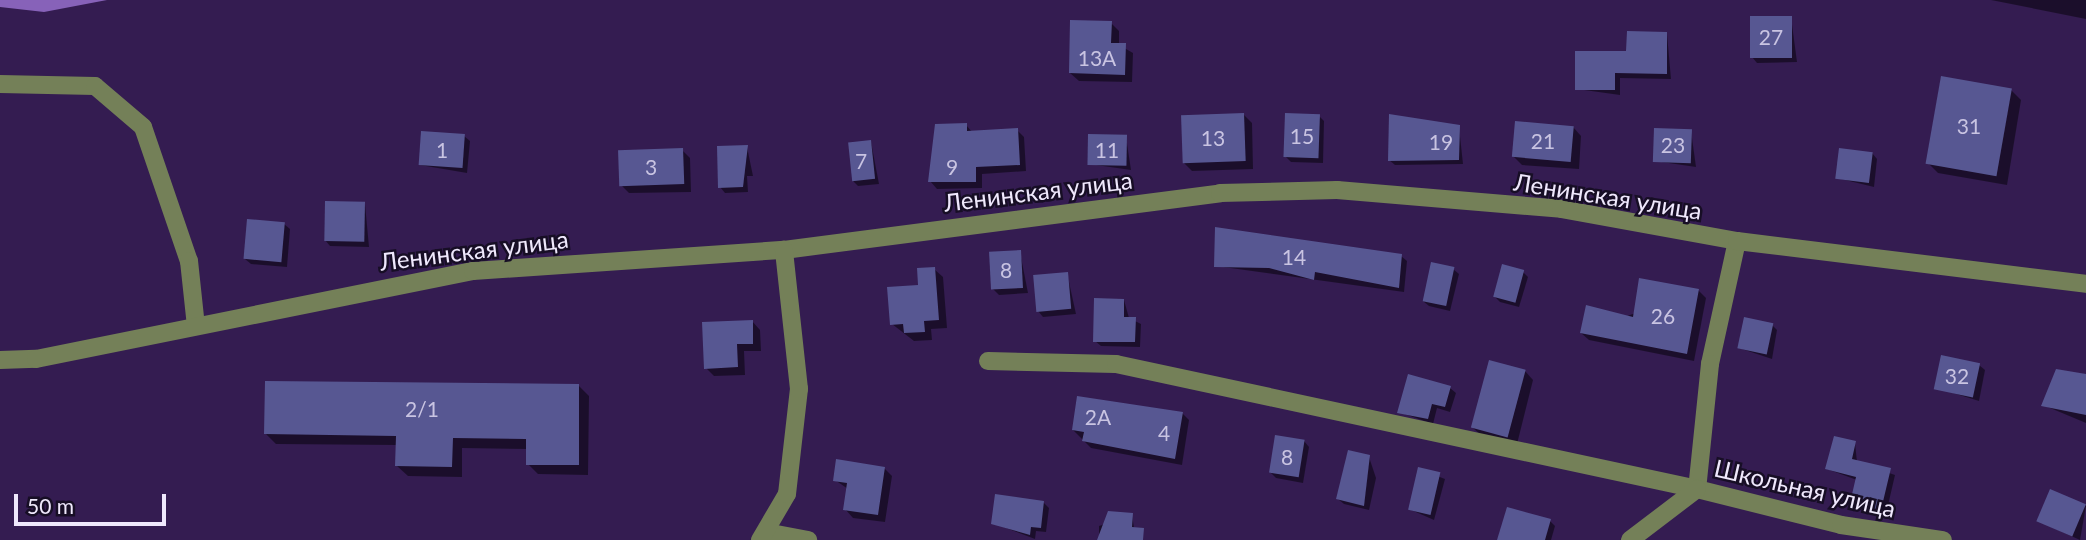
<!DOCTYPE html>
<meta charset="utf-8">
<style>
body{margin:0}
#map{position:relative;width:2086px;height:540px;overflow:hidden;background:#341c51;font-family:Lato,sans-serif}
div>[style]{position:absolute}
.water>*{inset:0;background:#8762b9}
.shadow>*{inset:0;background:#0007}
.building>*{inset:0;background:#575792;transform-origin:0 0}
.minor>*{height:18px;margin:-9px;padding:0 9px;transform-origin:9px;border-radius:9px;background:#748058}
span{translate:-50% -50%;white-space:nowrap;text-align:center;line-height:1.15;-webkit-text-stroke:5px #170e25;paint-order:stroke}
.number-label{font-size:21px;color:#c9c4e2}
.number-label span{-webkit-text-stroke-width:0}
.street-label{font-size:24px;color:#efe8fc}
.scale{position:absolute;left:14px;top:494px;width:152px;height:32px;box-sizing:border-box;border:4px solid #efe8fc;border-top:0;padding-left:9px;font-size:21px;line-height:24px;white-space:nowrap;color:#efe8fc;-webkit-text-stroke:5px #170e25;paint-order:stroke}
</style>
<div id="map">
<div class="water">
<div style="clip-path:polygon(0 0,107px 0,44px 12px,0 7px)"></div>
</div>
<div class="shadow">
<div style="clip-path:polygon(1991px 0,2086px 0,2086px 19px)"></div>
<div style="clip-path:polygon(1791px 17px,1797px 62px,1757px 63px,1752px 57px)"></div>
<div style="clip-path:polygon(1111px 23px,1119px 31px,1119px 45px,1133px 53px,1132px 82px,1079px 81px,1070px 73px)"></div>
<div style="clip-path:polygon(1667px 34px,1671px 79px,1620px 78px,1620px 95px,1577px 89px)"></div>
<div style="clip-path:polygon(2011px 90px,2021px 100px,2007px 185px,1938px 173px,1928px 163px)"></div>
<div style="clip-path:polygon(1244px 115px,1252px 123px,1253px 169px,1192px 171px,1184px 163px)"></div>
<div style="clip-path:polygon(1319px 116px,1324px 121px,1323px 163px,1291px 162px,1285px 156px)"></div>
<div style="clip-path:polygon(966px 125px,973px 133px,1017px 130px,1024px 137px,1026px 171px,982px 174px,982px 188px,937px 189px,930px 181px)"></div>
<div style="clip-path:polygon(1459px 127px,1463px 164px,1395px 165px,1389px 160px)"></div>
<div style="clip-path:polygon(1573px 127px,1581px 136px,1579px 169px,1522px 165px,1514px 157px)"></div>
<div style="clip-path:polygon(1691px 131px,1696px 167px,1655px 161px)"></div>
<div style="clip-path:polygon(464px 136px,470px 141px,467px 173px,420px 165px)"></div>
<div style="clip-path:polygon(1126px 137px,1131px 170px,1089px 164px)"></div>
<div style="clip-path:polygon(871px 142px,879px 184px,858px 186px,852px 180px)"></div>
<div style="clip-path:polygon(747px 147px,753px 176px,747px 176px,748px 192px,725px 193px,720px 187px)"></div>
<div style="clip-path:polygon(682px 150px,690px 158px,691px 192px,629px 193px,621px 185px)"></div>
<div style="clip-path:polygon(1872px 153px,1877px 159px,1874px 187px,1837px 178px)"></div>
<div style="clip-path:polygon(365px 204px,369px 247px,330px 246px,325px 240px)"></div>
<div style="clip-path:polygon(284px 224px,290px 229px,287px 267px,251px 264px,245px 259px)"></div>
<div style="clip-path:polygon(1020px 252px,1028px 293px,999px 295px,993px 289px)"></div>
<div style="clip-path:polygon(1401px 256px,1407px 261px,1404px 292px,1216px 266px)"></div>
<div style="clip-path:polygon(934px 269px,943px 277px,947px 328px,931px 329px,932px 340px,914px 341px,892px 324px)"></div>
<div style="clip-path:polygon(1453px 269px,1459px 274px,1450px 311px,1429px 306px,1423px 301px)"></div>
<div style="clip-path:polygon(1523px 272px,1528px 277px,1519px 307px,1500px 302px,1494px 296px)"></div>
<div style="clip-path:polygon(1067px 273px,1076px 314px,1043px 317px,1038px 311px)"></div>
<div style="clip-path:polygon(1698px 290px,1706px 298px,1694px 361px,1589px 340px,1581px 333px)"></div>
<div style="clip-path:polygon(1124px 300px,1129px 318px,1141px 324px,1140px 347px,1101px 346px,1095px 341px)"></div>
<div style="clip-path:polygon(752px 321px,760px 330px,761px 351px,744px 351px,745px 375px,714px 376px,706px 368px)"></div>
<div style="clip-path:polygon(1772px 325px,1777px 330px,1772px 359px,1739px 348px)"></div>
<div style="clip-path:polygon(1979px 365px,1985px 370px,1979px 401px,1937px 388px)"></div>
<div style="clip-path:polygon(1525px 371px,1533px 380px,1517px 444px,1482px 436px,1473px 428px)"></div>
<div style="clip-path:polygon(2086px 377px,2086px 423px,2043px 405px)"></div>
<div style="clip-path:polygon(579px 386px,589px 396px,588px 475px,538px 474px,528px 464px,528px 449px,462px 448px,462px 477px,408px 476px,397px 466px,397px 445px,276px 444px,266px 434px)"></div>
<div style="clip-path:polygon(1450px 388px,1456px 393px,1450px 412px,1437px 408px,1433px 424px,1399px 412px)"></div>
<div style="clip-path:polygon(1182px 413px,1189px 420px,1182px 465px,1091px 448px,1073px 430px)"></div>
<div style="clip-path:polygon(1304px 441px,1309px 447px,1303px 483px,1276px 478px,1271px 473px)"></div>
<div style="clip-path:polygon(1855px 443px,1857px 462px,1895px 475px,1886px 514px,1858px 508px,1852px 502px,1857px 480px,1827px 469px)"></div>
<div style="clip-path:polygon(1369px 457px,1376px 478px,1369px 510px,1344px 504px,1338px 499px)"></div>
<div style="clip-path:polygon(884px 468px,892px 476px,885px 522px,853px 518px,845px 509px,848px 489px,835px 480px)"></div>
<div style="clip-path:polygon(1419px 469px,1445px 479px,1434px 520px,1409px 509px)"></div>
<div style="clip-path:polygon(2051px 491px,2086px 506px,2080px 540px,2038px 521px)"></div>
<div style="clip-path:polygon(1044px 503px,1049px 508px,1046px 532px,1036px 531px,1035px 539px,993px 523px)"></div>
<div style="clip-path:polygon(1132px 515px,1136px 540px,1099px 540px,1099px 526px)"></div>
<div style="clip-path:polygon(1550px 521px,1555px 526px,1551px 540px,1499px 540px)"></div>
</div>
<div class="building">
<div style="left:1750px;top:16px;width:42px;height:42px"></div>
<div style="clip-path:polygon(1070px 20px,1112px 21px,1111px 43px,1126px 43px,1125px 75px,1069px 73px)"></div>
<div style="clip-path:polygon(1627px 31px,1667px 32px,1667px 74px,1615px 73px,1615px 90px,1575px 90px,1575px 51px,1626px 51px)"></div>
<div style="left:1941px;top:76px;width:72px;height:89px;rotate:10deg"></div>
<div style="left:1244px;top:113px;width:48px;height:63px;rotate:88deg"></div>
<div style="left:1285px;top:113px;width:35px;height:44px;rotate:2deg"></div>
<div style="clip-path:polygon(1389px 114px,1460px 125px,1459px 160px,1388px 161px)"></div>
<div style="left:1515px;top:121px;width:59px;height:36px;rotate:5deg"></div>
<div style="clip-path:polygon(967px 123px,967px 131px,1018px 128px,1020px 165px,976px 167px,976px 182px,928px 182px,935px 124px)"></div>
<div style="left:1654px;top:128px;width:38px;height:34px;rotate:2deg"></div>
<div style="left:421px;top:131px;width:44px;height:34px;rotate:4deg"></div>
<div style="left:1088px;top:134px;width:39px;height:31px;rotate:1deg"></div>
<div style="left:871px;top:140px;width:39px;height:23px;rotate:84deg"></div>
<div style="clip-path:polygon(748px 145px,743px 187px,718px 188px,717px 146px)"></div>
<div style="left:683px;top:148px;width:36px;height:65px;rotate:88deg"></div>
<div style="left:1839px;top:148px;width:34px;height:31px;rotate:7deg"></div>
<div style="left:325px;top:201px;width:40px;height:40px;rotate:1deg"></div>
<div style="left:247px;top:219px;width:38px;height:40px;rotate:5deg"></div>
<div style="clip-path:polygon(1215px 227px,1402px 254px,1399px 288px,1315px 272px,1314px 280px,1269px 268px,1214px 267px)"></div>
<div style="left:1021px;top:250px;width:38px;height:32px;rotate:87deg"></div>
<div style="left:1431px;top:262px;width:24px;height:40px;rotate:12deg"></div>
<div style="left:1502px;top:264px;width:23px;height:34px;rotate:15deg"></div>
<div style="clip-path:polygon(935px 267px,939px 320px,924px 321px,925px 332px,904px 333px,903px 324px,890px 325px,887px 287px,918px 285px,917px 268px)"></div>
<div style="left:1068px;top:272px;width:37px;height:35px;rotate:85deg"></div>
<div style="clip-path:polygon(1639px 278px,1699px 289px,1687px 354px,1580px 333px,1586px 305px,1633px 317px)"></div>
<div style="clip-path:polygon(1094px 298px,1124px 299px,1124px 317px,1136px 317px,1135px 342px,1093px 342px)"></div>
<div style="left:1744px;top:317px;width:30px;height:32px;rotate:12deg"></div>
<div style="clip-path:polygon(753px 320px,753px 344px,737px 344px,738px 367px,704px 369px,702px 322px)"></div>
<div style="left:1941px;top:355px;width:40px;height:35px;rotate:12deg"></div>
<div style="left:1489px;top:360px;width:38px;height:70px;rotate:15deg"></div>
<div style="clip-path:polygon(2056px 369px,2086px 374px,2086px 415px,2041px 406px)"></div>
<div style="clip-path:polygon(1408px 374px,1451px 386px,1445px 407px,1432px 404px,1428px 419px,1397px 413px)"></div>
<div style="clip-path:polygon(265px 381px,579px 384px,579px 465px,526px 465px,526px 439px,453px 438px,452px 467px,395px 466px,396px 436px,264px 434px)"></div>
<div style="clip-path:polygon(1077px 396px,1183px 412px,1175px 459px,1082px 441px,1084px 432px,1072px 430px)"></div>
<div style="left:1275px;top:435px;width:30px;height:38px;rotate:9deg"></div>
<div style="clip-path:polygon(1834px 436px,1856px 441px,1852px 459px,1891px 468px,1881px 510px,1850px 503px,1856px 477px,1825px 469px)"></div>
<div style="clip-path:polygon(1348px 450px,1370px 455px,1364px 506px,1336px 499px)"></div>
<div style="clip-path:polygon(836px 459px,885px 467px,878px 515px,843px 510px,847px 483px,833px 481px)"></div>
<div style="left:1418px;top:467px;width:23px;height:44px;rotate:13deg"></div>
<div style="left:2050px;top:489px;width:39px;height:35px;rotate:23deg"></div>
<div style="clip-path:polygon(995px 494px,1044px 501px,1041px 528px,1031px 527px,1030px 535px,991px 524px)"></div>
<div style="clip-path:polygon(1507px 507px,1551px 519px,1545px 540px,1497px 540px)"></div>
<div style="clip-path:polygon(1108px 511px,1133px 513px,1132px 527px,1144px 528px,1143px 540px,1097px 540px)"></div>
</div>
<div class="minor">
<div style="left:0;top:84px;width:95px;rotate:1.2deg"></div>
<div style="left:95px;top:86px;width:63px;rotate:40.5deg"></div>
<div style="left:143px;top:127px;width:142px;rotate:71.1deg"></div>
<div style="left:189px;top:261px;width:65px;rotate:83.9deg"></div>
<div style="left:1737px;top:241px;width:126px;rotate:102.4deg"></div>
<div style="left:1710px;top:364px;width:126px;rotate:95.9deg"></div>
<div style="left:1697px;top:489px;width:148px;rotate:14deg"></div>
<div style="left:1841px;top:525px;width:103px;rotate:8.4deg"></div>
<div style="left:0;top:360px;width:36px;rotate:-2deg"></div>
<div style="left:36px;top:359px;width:446px;rotate:-11.4deg"></div>
<div style="left:473px;top:271px;width:312px;rotate:-3.9deg"></div>
<div style="left:784px;top:250px;width:440px;rotate:-7.4deg"></div>
<div style="left:1220px;top:193px;width:117px;rotate:-1.5deg"></div>
<div style="left:1337px;top:190px;width:225px;rotate:4.8deg"></div>
<div style="left:1561px;top:209px;width:179px;rotate:10.3deg"></div>
<div style="left:1737px;top:241px;width:352px;rotate:7deg"></div>
<div style="left:988px;top:361px;width:128px;rotate:1.3deg"></div>
<div style="left:1116px;top:364px;width:594px;rotate:12.14deg"></div>
<div style="left:766px;top:532px;width:43px;rotate:10.8deg"></div>
<div style="left:760px;top:540px;width:53px;rotate:-59.6deg"></div>
<div style="left:787px;top:494px;width:106px;rotate:-83.5deg"></div>
<div style="left:799px;top:389px;width:140px;rotate:-96.2deg"></div>
<div style="left:1630px;top:540px;width:84px;rotate:-37.3deg"></div>
</div>
<div class="number-label">
<span style="left:1771px;top:37px">27</span>
<span style="left:1097px;top:58px">13А</span>
<span style="left:1969px;top:126px">31</span>
<span style="left:1302px;top:136px">15</span>
<span style="left:1213px;top:138px">13</span>
<span style="left:1543px;top:141px">21</span>
<span style="left:1441px;top:142px">19</span>
<span style="left:1673px;top:145px">23</span>
<span style="left:442px;top:150px">1</span>
<span style="left:1107px;top:150px">11</span>
<span style="left:861px;top:161px">7</span>
<span style="left:651px;top:167px">3</span>
<span style="left:952px;top:167px">9</span>
<span style="left:1294px;top:257px">14</span>
<span style="left:1006px;top:270px">8</span>
<span style="left:1663px;top:316px">26</span>
<span style="left:1957px;top:376px">32</span>
<span style="left:422px;top:409px">2/1</span>
<span style="left:1098px;top:417px">2А</span>
<span style="left:1164px;top:433px">4</span>
<span style="left:1287px;top:457px">8</span>
</div>
<div class="street-label">
<span style="left:1038px;top:191px;rotate:-7deg">Ленинская улица</span>
<span style="left:1608px;top:196px;rotate:9deg">Ленинская улица</span>
<span style="left:474px;top:250px;rotate:-7deg">Ленинская улица</span>
<span style="left:1805px;top:488px;rotate:13deg">Школьная улица</span>
</div>
<div class="scale">50 m</div>
</div>
